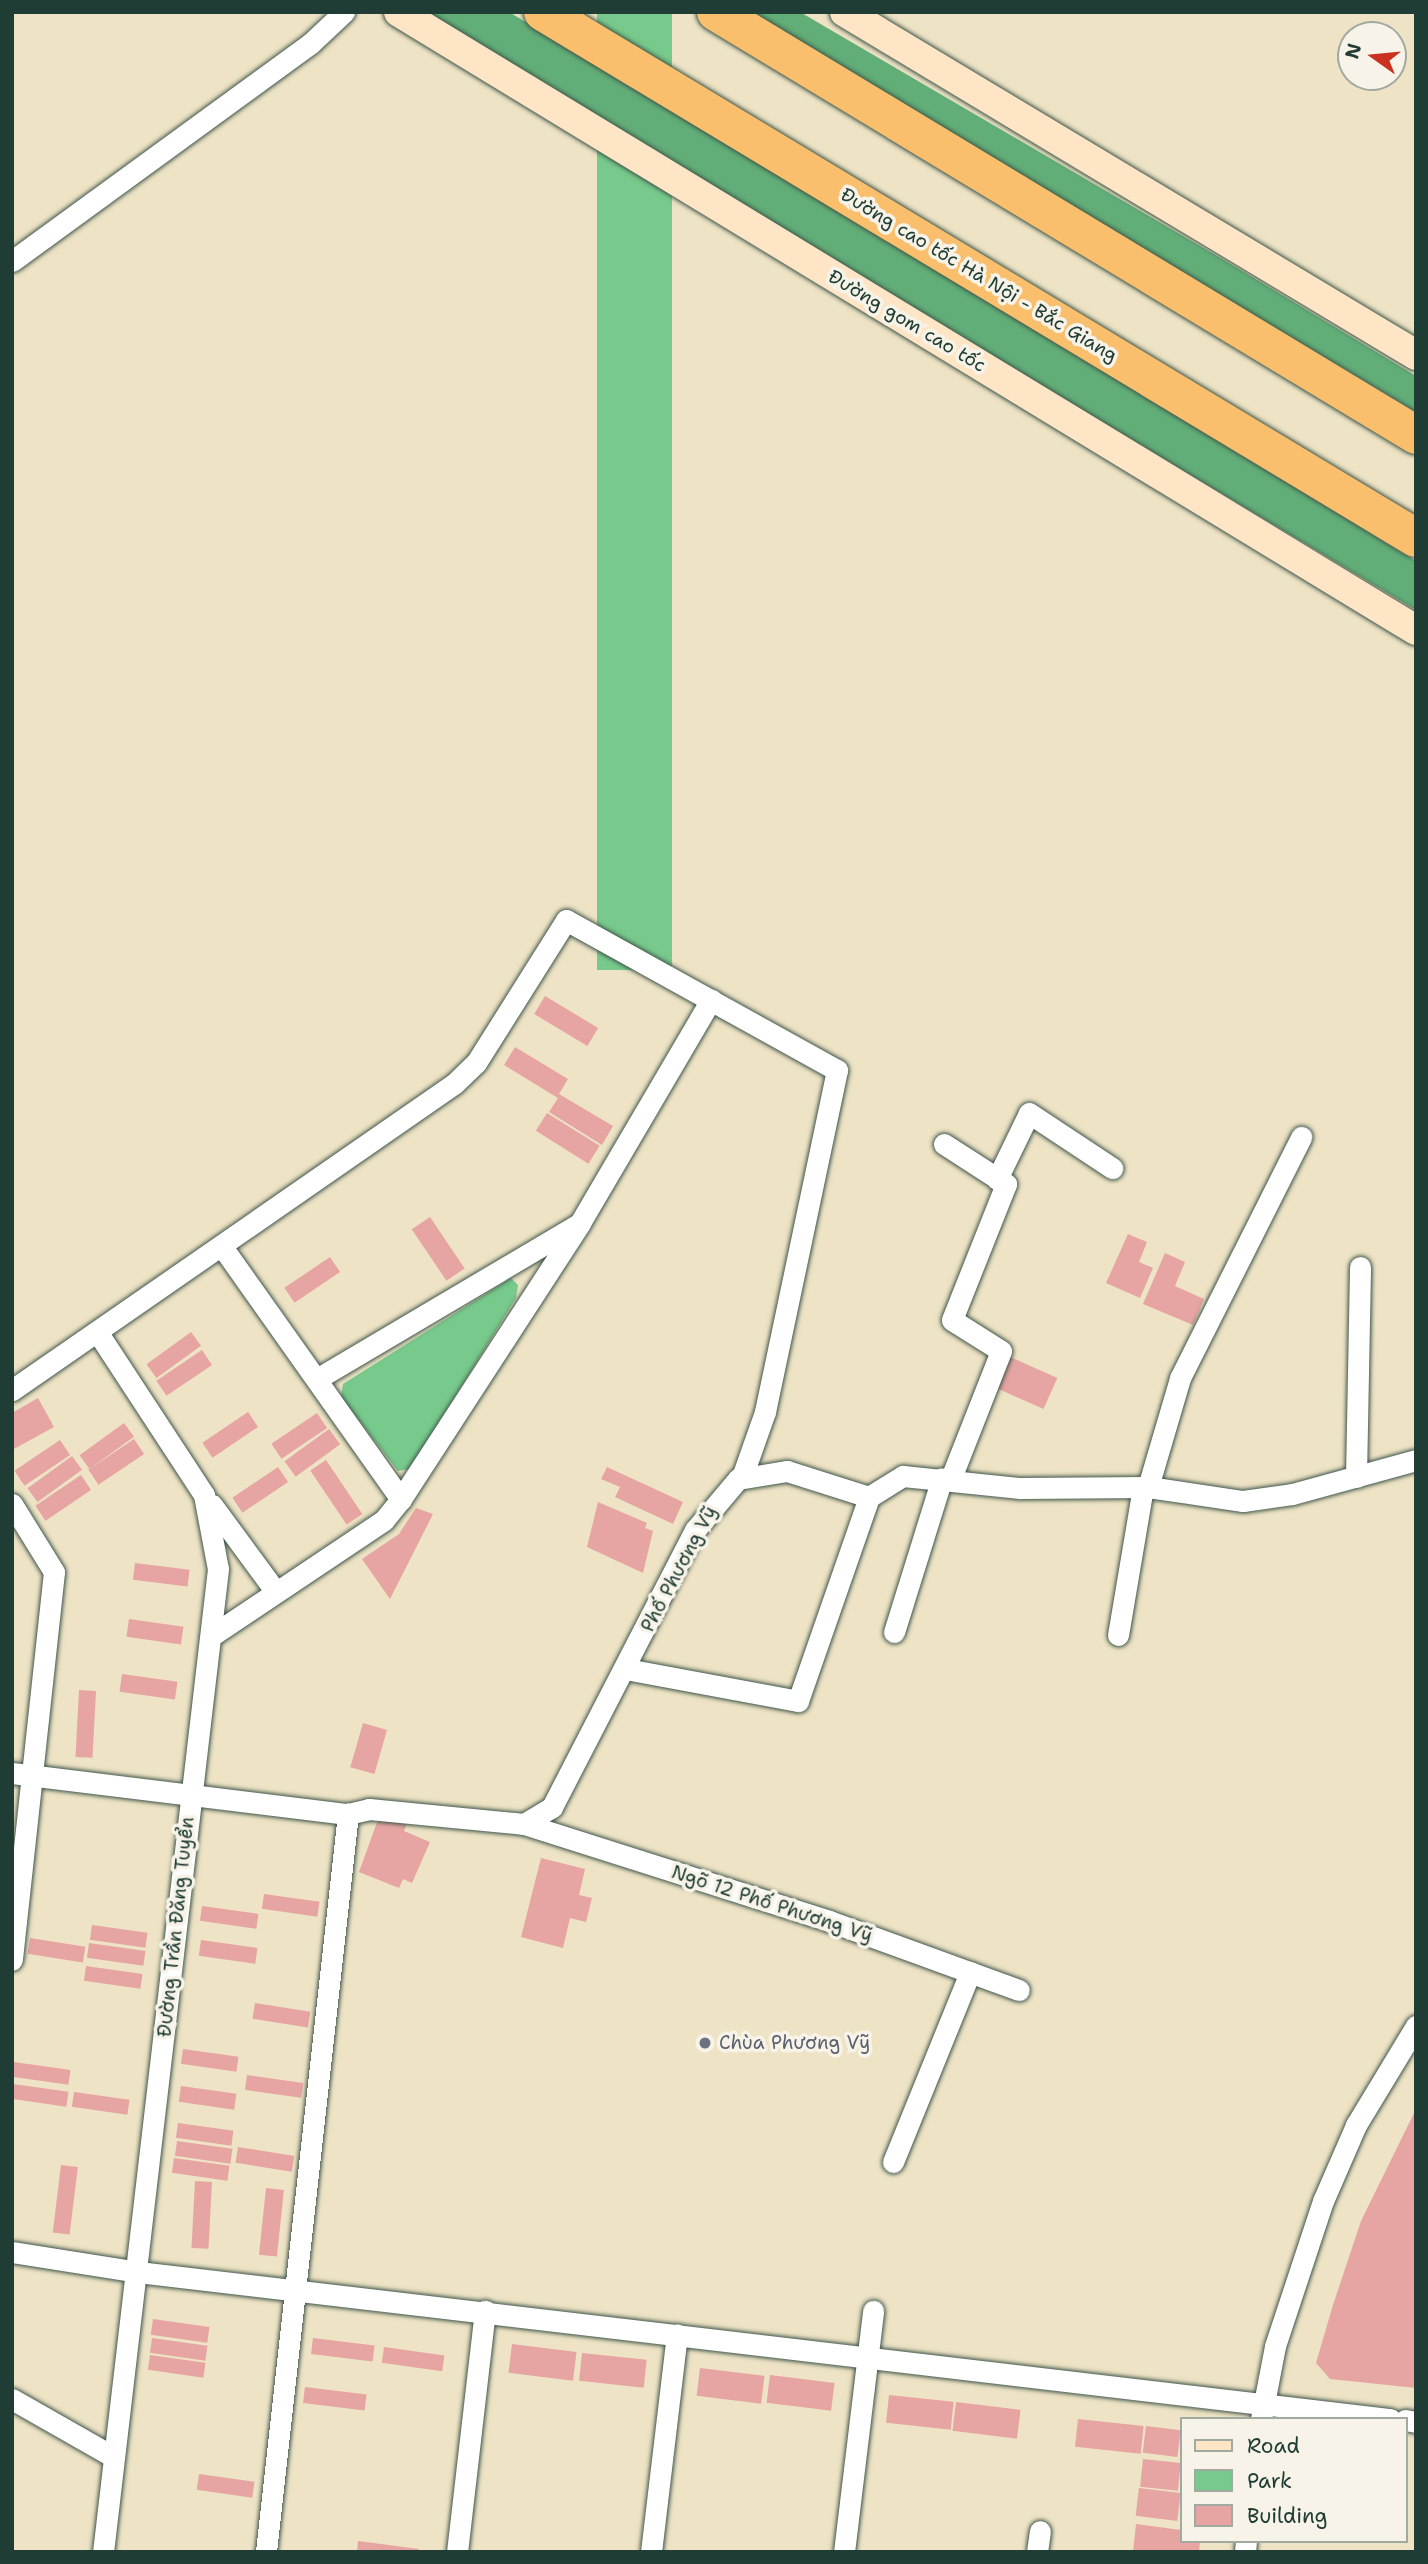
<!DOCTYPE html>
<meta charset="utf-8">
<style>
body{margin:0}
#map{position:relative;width:1428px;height:2564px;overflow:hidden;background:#eee3c5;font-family:"Shantell Sans",sans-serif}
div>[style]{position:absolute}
.green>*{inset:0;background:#78ca8c;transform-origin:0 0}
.forest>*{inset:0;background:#62ae78}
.building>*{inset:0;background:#e6a5a3;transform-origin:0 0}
.roads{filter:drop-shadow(0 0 2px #3e564a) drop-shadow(0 0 2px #3e564a)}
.minor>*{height:21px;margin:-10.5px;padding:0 10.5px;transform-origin:10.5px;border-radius:10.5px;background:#fff}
.secondary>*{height:30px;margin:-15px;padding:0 15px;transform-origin:15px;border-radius:15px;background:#fde5c5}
.motorway>*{height:38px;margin:-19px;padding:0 19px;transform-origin:19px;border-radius:19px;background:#f9bf6d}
.dots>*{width:19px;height:19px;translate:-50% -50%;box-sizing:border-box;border:4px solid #f7f3e8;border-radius:50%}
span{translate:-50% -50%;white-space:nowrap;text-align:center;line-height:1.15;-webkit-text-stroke:7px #f7f3e8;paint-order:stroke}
.street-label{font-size:19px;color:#1f3d34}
.worship-label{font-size:19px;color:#5b616d}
.left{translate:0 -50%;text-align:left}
.frame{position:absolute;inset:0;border:14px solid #1f3d34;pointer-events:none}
.legend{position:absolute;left:1180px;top:2417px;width:228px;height:126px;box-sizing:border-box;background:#f7f3e8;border:2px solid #a1aaa0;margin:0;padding:9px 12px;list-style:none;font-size:21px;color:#1f3d34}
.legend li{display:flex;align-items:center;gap:14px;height:35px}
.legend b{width:35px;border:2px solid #a1aaa0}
.north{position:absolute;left:1337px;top:21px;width:70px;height:70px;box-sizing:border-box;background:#f7f3e8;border:2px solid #a1aaa0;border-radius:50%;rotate:285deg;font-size:19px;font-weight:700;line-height:28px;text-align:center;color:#1f3d34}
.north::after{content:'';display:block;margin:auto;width:24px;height:32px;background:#c8321e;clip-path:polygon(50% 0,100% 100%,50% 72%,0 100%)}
</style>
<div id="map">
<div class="green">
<div style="left:597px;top:12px;width:75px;height:958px"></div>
<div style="clip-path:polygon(511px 1278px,518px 1285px,516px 1298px,418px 1457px,409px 1469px,398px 1471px,341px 1397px,343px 1384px)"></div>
</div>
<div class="forest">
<div style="clip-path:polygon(418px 12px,509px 12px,745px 154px,1416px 561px,1416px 610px)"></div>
<div style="clip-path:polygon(748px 12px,800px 12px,1224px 260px,1416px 376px,1416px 412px)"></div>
</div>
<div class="building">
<div style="left:545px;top:996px;width:62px;height:21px;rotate:31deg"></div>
<div style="clip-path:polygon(515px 1047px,568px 1079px,559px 1094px,613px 1126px,602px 1145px,549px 1112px,558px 1098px,504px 1065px)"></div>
<div style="left:547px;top:1113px;width:62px;height:21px;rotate:32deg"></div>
<div style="left:430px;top:1217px;width:62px;height:22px;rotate:56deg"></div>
<div style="clip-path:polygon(1128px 1234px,1147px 1242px,1139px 1262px,1153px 1268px,1140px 1298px,1106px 1283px)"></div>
<div style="clip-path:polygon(1165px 1253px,1185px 1262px,1175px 1286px,1204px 1299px,1193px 1325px,1143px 1304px)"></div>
<div style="left:330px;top:1257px;width:18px;height:55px;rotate:56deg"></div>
<div style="left:191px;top:1332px;width:17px;height:55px;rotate:54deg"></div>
<div style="left:202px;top:1350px;width:18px;height:55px;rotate:56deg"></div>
<div style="left:1008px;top:1356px;width:54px;height:34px;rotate:24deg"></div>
<div style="clip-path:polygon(38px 1398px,54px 1427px,12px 1450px,12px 1413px)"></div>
<div style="left:248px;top:1412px;width:18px;height:55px;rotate:56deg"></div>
<div style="left:317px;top:1413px;width:18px;height:55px;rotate:56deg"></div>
<div style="left:124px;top:1423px;width:17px;height:55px;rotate:54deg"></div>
<div style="left:329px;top:1429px;width:19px;height:55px;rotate:54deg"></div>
<div style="left:134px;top:1439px;width:18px;height:55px;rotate:56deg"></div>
<div style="left:60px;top:1440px;width:18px;height:55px;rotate:56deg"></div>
<div style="left:72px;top:1456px;width:17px;height:55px;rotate:54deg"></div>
<div style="left:326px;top:1460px;width:65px;height:19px;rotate:56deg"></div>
<div style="left:278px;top:1467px;width:18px;height:55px;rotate:56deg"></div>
<div style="clip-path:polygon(607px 1467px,683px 1502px,673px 1524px,615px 1497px,620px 1487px,601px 1479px)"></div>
<div style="left:81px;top:1475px;width:18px;height:55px;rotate:56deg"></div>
<div style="clip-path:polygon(598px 1502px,647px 1523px,645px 1528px,653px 1531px,643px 1573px,587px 1547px)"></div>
<div style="clip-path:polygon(416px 1508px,433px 1514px,390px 1599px,362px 1559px,399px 1534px)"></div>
<div style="left:135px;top:1563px;width:55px;height:17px;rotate:7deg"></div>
<div style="left:129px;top:1619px;width:55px;height:18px;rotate:8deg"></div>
<div style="left:122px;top:1674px;width:56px;height:18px;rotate:8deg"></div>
<div style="left:79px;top:1690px;width:17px;height:67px;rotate:3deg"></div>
<div style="left:363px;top:1723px;width:25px;height:46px;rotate:16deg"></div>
<div style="clip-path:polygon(380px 1814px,407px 1823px,404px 1831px,430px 1842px,412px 1883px,403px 1879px,399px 1888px,359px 1872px)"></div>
<div style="clip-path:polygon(541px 1858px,585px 1869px,579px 1895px,592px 1898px,586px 1922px,570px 1918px,563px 1948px,521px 1937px)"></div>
<div style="left:264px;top:1894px;width:56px;height:15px;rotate:8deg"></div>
<div style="left:202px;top:1906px;width:57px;height:15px;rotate:8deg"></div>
<div style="left:92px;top:1925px;width:56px;height:15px;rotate:8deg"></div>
<div style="left:30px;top:1938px;width:56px;height:16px;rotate:9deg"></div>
<div style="left:201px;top:1940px;width:57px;height:16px;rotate:8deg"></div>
<div style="left:89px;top:1943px;width:57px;height:15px;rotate:8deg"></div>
<div style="left:86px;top:1966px;width:57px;height:15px;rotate:8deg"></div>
<div style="left:255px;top:2003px;width:56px;height:16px;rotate:9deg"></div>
<div style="left:183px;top:2049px;width:56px;height:15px;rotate:8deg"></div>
<div style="left:14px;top:2062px;width:57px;height:15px;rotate:8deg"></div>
<div style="left:247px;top:2075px;width:57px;height:15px;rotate:8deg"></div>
<div style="left:13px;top:2084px;width:56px;height:15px;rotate:8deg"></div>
<div style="left:181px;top:2086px;width:56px;height:16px;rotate:8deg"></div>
<div style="left:74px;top:2092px;width:56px;height:15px;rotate:8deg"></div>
<div style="clip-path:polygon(1416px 2109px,1416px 2388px,1330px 2379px,1316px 2363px,1333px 2305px,1361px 2221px)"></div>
<div style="left:178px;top:2123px;width:56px;height:15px;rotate:8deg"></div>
<div style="left:177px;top:2141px;width:56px;height:15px;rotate:8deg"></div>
<div style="left:238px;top:2147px;width:57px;height:16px;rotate:9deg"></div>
<div style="left:174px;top:2158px;width:56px;height:15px;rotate:8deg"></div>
<div style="left:61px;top:2165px;width:17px;height:68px;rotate:7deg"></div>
<div style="left:195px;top:2181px;width:17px;height:67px;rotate:3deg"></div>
<div style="left:266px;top:2188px;width:18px;height:67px;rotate:6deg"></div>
<div style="left:153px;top:2319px;width:57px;height:16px;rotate:8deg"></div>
<div style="left:152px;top:2338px;width:56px;height:15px;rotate:8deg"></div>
<div style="left:313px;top:2338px;width:62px;height:16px;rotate:7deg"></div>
<div style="left:512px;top:2344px;width:65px;height:29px;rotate:7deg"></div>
<div style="left:384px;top:2347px;width:61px;height:16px;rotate:8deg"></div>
<div style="left:582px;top:2353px;width:65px;height:28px;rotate:6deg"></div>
<div style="left:150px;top:2355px;width:56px;height:15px;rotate:8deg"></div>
<div style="left:700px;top:2368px;width:65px;height:28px;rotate:7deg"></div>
<div style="left:770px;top:2375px;width:65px;height:28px;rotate:7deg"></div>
<div style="left:305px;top:2387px;width:62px;height:16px;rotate:7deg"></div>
<div style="left:889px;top:2395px;width:65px;height:28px;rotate:6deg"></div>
<div style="left:956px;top:2402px;width:65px;height:29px;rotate:7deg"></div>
<div style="left:1078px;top:2419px;width:66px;height:28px;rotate:6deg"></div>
<div style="left:1146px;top:2426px;width:35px;height:27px;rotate:7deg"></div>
<div style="left:1143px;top:2459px;width:38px;height:28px;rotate:6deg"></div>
<div style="left:199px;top:2474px;width:56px;height:16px;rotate:8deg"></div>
<div style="left:1139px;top:2488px;width:42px;height:28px;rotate:7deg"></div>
<div style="clip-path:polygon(1136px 2524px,1181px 2530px,1181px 2541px,1200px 2541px,1199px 2552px,1133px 2552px)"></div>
<div style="clip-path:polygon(358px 2541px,419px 2549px,419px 2552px,357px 2552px)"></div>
</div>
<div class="roads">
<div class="minor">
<div style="left:12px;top:261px;width:369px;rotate:-36.1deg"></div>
<div style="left:310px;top:44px;width:47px;rotate:-43.3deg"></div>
<div style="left:944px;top:1144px;width:74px;rotate:32.8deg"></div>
<div style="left:1006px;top:1184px;width:146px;rotate:111.7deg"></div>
<div style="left:952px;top:1320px;width:58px;rotate:32.3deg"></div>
<div style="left:1001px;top:1351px;width:136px;rotate:111.5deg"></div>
<div style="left:997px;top:1179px;width:73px;rotate:-64.1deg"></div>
<div style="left:1029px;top:1113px;width:100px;rotate:33.5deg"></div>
<div style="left:223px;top:1248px;width:308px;rotate:54.7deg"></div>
<div style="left:98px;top:1333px;width:194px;rotate:56.8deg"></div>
<div style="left:204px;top:1495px;width:75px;rotate:79.3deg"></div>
<div style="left:218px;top:1569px;width:990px;rotate:96.67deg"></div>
<div style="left:320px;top:1377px;width:299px;rotate:-30.6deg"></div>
<div style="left:12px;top:1390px;width:538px;rotate:-34.7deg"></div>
<div style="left:454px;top:1084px;width:30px;rotate:-44deg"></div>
<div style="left:476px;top:1063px;width:169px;rotate:-57.8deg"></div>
<div style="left:566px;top:920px;width:310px;rotate:29deg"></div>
<div style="left:837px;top:1070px;width:349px;rotate:101.9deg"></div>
<div style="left:765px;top:1412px;width:69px;rotate:109.5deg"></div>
<div style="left:1356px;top:1477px;width:210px;rotate:-88.9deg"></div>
<div style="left:1148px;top:1487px;width:114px;rotate:-73.6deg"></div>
<div style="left:1180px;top:1378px;width:270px;rotate:-63.3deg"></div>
<div style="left:12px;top:1504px;width:80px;rotate:58.3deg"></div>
<div style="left:54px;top:1572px;width:390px;rotate:96.2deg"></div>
<div style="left:212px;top:1505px;width:108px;rotate:53.7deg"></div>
<div style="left:894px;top:1632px;width:161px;rotate:-72.7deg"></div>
<div style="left:1118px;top:1635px;width:150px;rotate:-80.4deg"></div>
<div style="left:211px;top:1636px;width:208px;rotate:-33.8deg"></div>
<div style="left:384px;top:1520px;width:27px;rotate:-51deg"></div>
<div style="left:401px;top:1499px;width:329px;rotate:-57deg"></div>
<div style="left:580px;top:1223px;width:259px;rotate:-59.6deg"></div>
<div style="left:626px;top:1669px;width:175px;rotate:10.5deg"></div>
<div style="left:798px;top:1701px;width:216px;rotate:-70.8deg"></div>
<div style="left:12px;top:1773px;width:338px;rotate:7deg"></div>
<div style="left:348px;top:1814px;width:22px;rotate:-13deg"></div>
<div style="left:369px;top:1809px;width:156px;rotate:5.5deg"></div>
<div style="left:524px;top:1824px;width:33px;rotate:-31deg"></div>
<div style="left:552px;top:1807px;width:312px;rotate:-62.7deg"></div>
<div style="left:695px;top:1530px;width:67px;rotate:-49.9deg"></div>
<div style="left:738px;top:1479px;width:50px;rotate:-9.3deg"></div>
<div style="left:787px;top:1471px;width:86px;rotate:17.6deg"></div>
<div style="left:869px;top:1497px;width:40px;rotate:-32deg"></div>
<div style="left:903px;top:1476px;width:118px;rotate:5.9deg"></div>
<div style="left:1020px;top:1488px;width:128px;rotate:-0.4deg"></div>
<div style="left:1148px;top:1487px;width:96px;rotate:8.4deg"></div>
<div style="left:1243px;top:1501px;width:49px;rotate:-8.1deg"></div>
<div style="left:1292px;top:1494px;width:129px;rotate:-15.3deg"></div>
<div style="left:524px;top:1824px;width:320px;rotate:17.6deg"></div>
<div style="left:829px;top:1921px;width:202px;rotate:20deg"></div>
<div style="left:893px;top:2162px;width:205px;rotate:-67.9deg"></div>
<div style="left:12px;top:2252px;width:128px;rotate:9deg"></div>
<div style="left:138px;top:2272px;width:1261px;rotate:6.7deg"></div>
<div style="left:12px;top:2399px;width:115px;rotate:29.7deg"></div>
<div style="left:1261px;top:2419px;width:74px;rotate:-79.1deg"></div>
<div style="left:1275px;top:2346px;width:153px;rotate:-71.7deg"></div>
<div style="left:1323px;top:2201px;width:83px;rotate:-66.5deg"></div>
<div style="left:1356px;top:2125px;width:116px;rotate:-58.8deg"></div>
<div style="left:1405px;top:2420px;width:11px;rotate:10deg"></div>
<div style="left:266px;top:2552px;width:743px;rotate:-83.66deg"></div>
<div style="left:457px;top:2552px;width:243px;rotate:-83.4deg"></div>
<div style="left:651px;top:2552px;width:219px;rotate:-83.2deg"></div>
<div style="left:844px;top:2552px;width:243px;rotate:-83.1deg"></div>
<div style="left:1037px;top:2552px;width:21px;rotate:-82deg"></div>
<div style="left:1245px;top:2552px;width:11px;rotate:-85deg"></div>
</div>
<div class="secondary">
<div style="left:399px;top:12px;width:1190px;rotate:31.29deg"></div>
<div style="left:845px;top:12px;width:666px;rotate:30.99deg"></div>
</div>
<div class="motorway">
<div style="left:543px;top:12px;width:1019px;rotate:31.07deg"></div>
<div style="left:716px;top:12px;width:818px;rotate:31.14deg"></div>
</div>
</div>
<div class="dots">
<div style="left:705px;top:2043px;background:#6b7280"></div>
</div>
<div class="street-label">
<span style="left:979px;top:275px;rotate:31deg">Đường cao tốc Hà Nội - Bắc Giang</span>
<span style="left:907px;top:321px;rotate:31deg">Đường gom cao tốc</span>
<span style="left:679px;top:1569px;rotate:-62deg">Phố Phương Vỹ</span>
<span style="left:772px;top:1904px;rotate:18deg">Ngõ 12 Phố Phương Vỹ</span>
<span style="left:176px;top:1927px;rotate:-84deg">Đường Trần Đăng Tuyển</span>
</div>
<div class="worship-label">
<span class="left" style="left:719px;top:2043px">Chùa Phương Vỹ</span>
</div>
<div class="frame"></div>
<ul class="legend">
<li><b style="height:9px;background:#fde5c5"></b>Road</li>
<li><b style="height:19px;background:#78ca8c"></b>Park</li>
<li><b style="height:19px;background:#e6a5a3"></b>Building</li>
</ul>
<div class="north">N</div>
</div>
